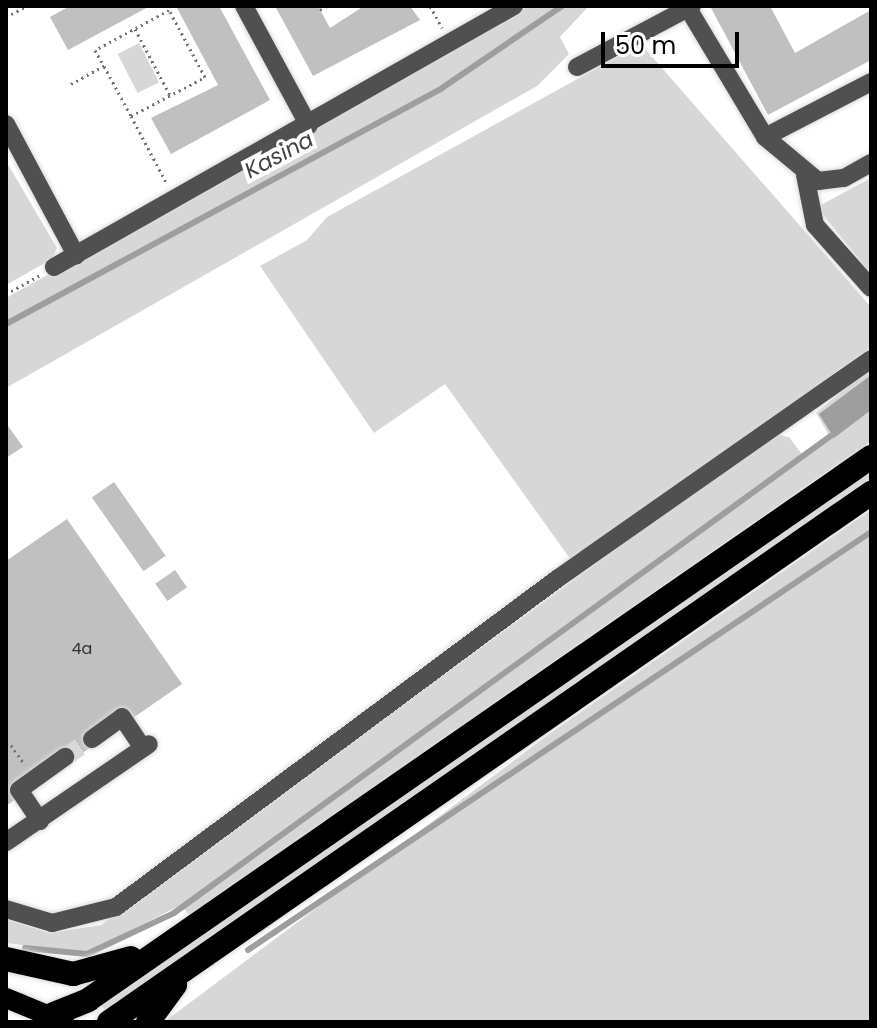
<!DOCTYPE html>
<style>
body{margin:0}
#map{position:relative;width:877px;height:1028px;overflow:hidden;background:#fff;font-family:Poppins,sans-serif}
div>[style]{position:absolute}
.green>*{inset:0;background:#d7d7d7;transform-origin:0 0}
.water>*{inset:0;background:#9e9e9e}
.stream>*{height:6px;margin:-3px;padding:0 3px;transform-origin:3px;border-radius:3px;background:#9e9e9e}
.building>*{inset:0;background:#c0c0c0;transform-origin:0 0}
.minor-tunnel>*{height:18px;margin-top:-9px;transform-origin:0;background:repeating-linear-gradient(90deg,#d9d9d9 0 18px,transparent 0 27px)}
.path>*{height:3px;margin-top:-1.5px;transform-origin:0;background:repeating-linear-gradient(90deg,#727272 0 2px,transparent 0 6px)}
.roads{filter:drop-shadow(0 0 2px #dbdbdb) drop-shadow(0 0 2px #dbdbdb)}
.minor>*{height:18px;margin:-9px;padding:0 9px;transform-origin:9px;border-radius:9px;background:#505050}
.major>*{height:20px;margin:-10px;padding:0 10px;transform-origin:10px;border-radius:10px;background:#000}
.highway>*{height:24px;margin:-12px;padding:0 12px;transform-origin:12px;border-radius:12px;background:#000}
span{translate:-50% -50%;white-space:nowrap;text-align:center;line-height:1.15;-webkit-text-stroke:8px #fff;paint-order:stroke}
.number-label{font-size:16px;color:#303030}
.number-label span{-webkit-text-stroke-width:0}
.water-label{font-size:22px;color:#3f3f3f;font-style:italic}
.frame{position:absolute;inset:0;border:8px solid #000;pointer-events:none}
.scale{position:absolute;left:601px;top:32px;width:138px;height:36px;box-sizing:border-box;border:4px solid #000;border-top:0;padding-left:10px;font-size:24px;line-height:28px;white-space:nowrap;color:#000;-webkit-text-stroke:6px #fff;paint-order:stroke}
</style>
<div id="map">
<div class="green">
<div style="clip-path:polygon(529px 6px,589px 6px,560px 37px,569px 54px,537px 86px,6px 388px,6px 298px)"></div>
<div style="left:139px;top:43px;width:44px;height:24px;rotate:63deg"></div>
<div style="clip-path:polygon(641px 44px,871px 307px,871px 347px,571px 560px,445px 384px,374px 433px,260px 266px,307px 240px,327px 217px)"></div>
<div style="clip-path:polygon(6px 161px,57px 248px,52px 259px,6px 285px)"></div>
<div style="clip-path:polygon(871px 178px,871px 274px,817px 207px)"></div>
<div style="clip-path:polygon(871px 367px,871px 441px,189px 915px,181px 905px,86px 953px,6px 943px,6px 919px,49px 933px,101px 925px,774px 434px,789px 437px,804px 457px,829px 435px,816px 413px)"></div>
<div style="clip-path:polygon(871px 468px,871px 482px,106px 1011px,100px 1004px)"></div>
<div style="clip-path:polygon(871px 510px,871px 1022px,164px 1022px,548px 735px)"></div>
</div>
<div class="water">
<div style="clip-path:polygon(871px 375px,871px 410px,834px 438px,819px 414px)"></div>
</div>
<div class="stream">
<div style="left:6px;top:324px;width:496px;rotate:-28.4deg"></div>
<div style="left:442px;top:88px;width:145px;rotate:-34.3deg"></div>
<div style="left:25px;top:948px;width:62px;rotate:5.5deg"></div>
<div style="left:87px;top:954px;width:96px;rotate:-25.2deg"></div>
<div style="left:174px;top:913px;width:813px;rotate:-36deg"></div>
<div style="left:248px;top:950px;width:750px;rotate:-33.86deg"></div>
</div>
<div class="building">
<div style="clip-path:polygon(70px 6px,150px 6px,68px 50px,50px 17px)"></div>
<div style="clip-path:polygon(176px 6px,219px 6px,270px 100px,171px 154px,151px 118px,218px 85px)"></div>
<div style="clip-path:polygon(275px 6px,318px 6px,330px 28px,364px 6px,410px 6px,420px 20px,313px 76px)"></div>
<div style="clip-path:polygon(710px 6px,770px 6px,795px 53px,871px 10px,871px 60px,768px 115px)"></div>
<div style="clip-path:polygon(6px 423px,23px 447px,6px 458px)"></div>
<div style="left:114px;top:482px;width:90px;height:27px;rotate:55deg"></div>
<div style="clip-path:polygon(67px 519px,182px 684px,6px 806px,6px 561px)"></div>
<div style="left:175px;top:570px;width:21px;height:24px;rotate:55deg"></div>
</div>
<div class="minor-tunnel">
<div style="left:65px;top:757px;width:32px;rotate:-34deg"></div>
</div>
<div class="path">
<div style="left:430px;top:6px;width:25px;rotate:61deg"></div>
<div style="left:320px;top:10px;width:8px;rotate:-30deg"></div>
<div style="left:6px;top:17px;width:24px;rotate:-28deg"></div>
<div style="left:135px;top:29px;width:75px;rotate:62.1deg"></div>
<div style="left:71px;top:84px;width:38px;rotate:-29deg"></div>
<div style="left:131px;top:116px;width:84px;rotate:-27.8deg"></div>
<div style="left:205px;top:77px;width:76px;rotate:-118.2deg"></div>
<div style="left:169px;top:10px;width:84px;rotate:151.6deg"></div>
<div style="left:95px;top:50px;width:18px;rotate:61deg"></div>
<div style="left:104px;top:66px;width:57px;rotate:61.6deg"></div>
<div style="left:131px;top:116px;width:75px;rotate:62.1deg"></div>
<div style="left:6px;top:294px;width:39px;rotate:-29deg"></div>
<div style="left:11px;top:745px;width:24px;rotate:55deg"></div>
</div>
<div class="roads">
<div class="minor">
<div style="left:244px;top:6px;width:136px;rotate:61.6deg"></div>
<div style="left:689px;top:10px;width:148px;rotate:59.1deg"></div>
<div style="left:765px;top:137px;width:119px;rotate:-27.4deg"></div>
<div style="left:577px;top:67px;width:130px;rotate:-27.9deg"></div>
<div style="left:6px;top:124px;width:149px;rotate:61.9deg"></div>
<div style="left:765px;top:137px;width:69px;rotate:39.7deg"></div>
<div style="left:818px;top:181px;width:26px;rotate:-7deg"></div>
<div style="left:844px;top:178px;width:31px;rotate:-29deg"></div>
<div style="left:805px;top:175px;width:51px;rotate:78.7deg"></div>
<div style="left:815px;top:225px;width:84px;rotate:48.4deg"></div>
<div style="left:54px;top:267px;width:529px;rotate:-29.57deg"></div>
<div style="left:92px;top:739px;width:37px;rotate:-36deg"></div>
<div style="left:122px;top:717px;width:37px;rotate:56deg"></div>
<div style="left:40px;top:821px;width:37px;rotate:-124deg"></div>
<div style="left:19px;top:790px;width:57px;rotate:-35.7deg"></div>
<div style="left:6px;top:842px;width:173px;rotate:-34.4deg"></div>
<div style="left:6px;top:909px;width:48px;rotate:16.9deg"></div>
<div style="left:52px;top:923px;width:66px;rotate:-14deg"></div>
<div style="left:116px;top:907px;width:550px;rotate:-36.64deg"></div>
<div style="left:557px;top:579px;width:383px;rotate:-35deg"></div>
</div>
<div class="major">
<div style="left:6px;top:998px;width:63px;rotate:22.5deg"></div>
</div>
<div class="highway">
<div style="left:6px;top:959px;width:69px;rotate:12.6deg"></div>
<div style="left:73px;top:974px;width:60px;rotate:-15.4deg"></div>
<div style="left:54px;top:1014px;width:37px;rotate:-22deg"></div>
<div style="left:88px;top:1000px;width:953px;rotate:-34.74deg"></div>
<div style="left:109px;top:1022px;width:928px;rotate:-34.77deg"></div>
<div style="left:148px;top:1022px;width:46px;rotate:-53.9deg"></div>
</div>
</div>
<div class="number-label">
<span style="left:82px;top:649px">4a</span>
</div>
<div class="water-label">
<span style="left:279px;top:155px;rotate:-28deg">Kasina</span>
</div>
<div class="frame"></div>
<div class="scale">50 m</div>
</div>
